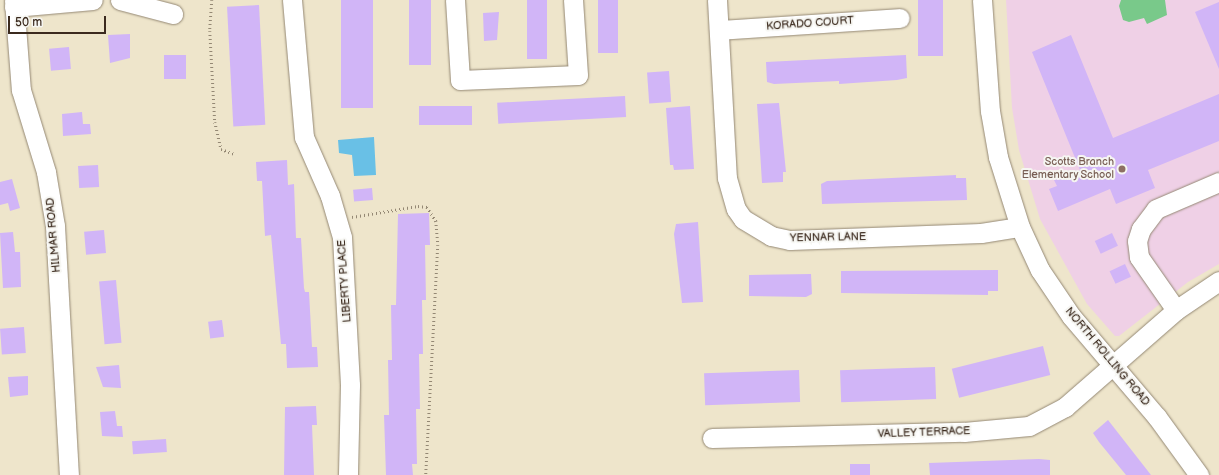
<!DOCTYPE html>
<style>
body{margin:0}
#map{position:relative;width:1219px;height:475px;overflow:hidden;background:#eee5cb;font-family:"Balsamiq Sans",sans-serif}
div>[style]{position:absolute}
.built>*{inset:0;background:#efd0e6}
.green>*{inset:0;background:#79c98a}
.water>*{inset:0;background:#69c0e6}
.building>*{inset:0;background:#d1b5f7;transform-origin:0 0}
.path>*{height:2.5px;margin-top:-1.25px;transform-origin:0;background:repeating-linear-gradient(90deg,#948874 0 1px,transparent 0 4px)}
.roads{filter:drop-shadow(0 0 1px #948874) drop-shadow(0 0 1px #948874)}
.minor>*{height:19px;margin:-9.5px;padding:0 9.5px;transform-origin:9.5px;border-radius:9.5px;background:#fff}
.dots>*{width:11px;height:11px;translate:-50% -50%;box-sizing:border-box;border:2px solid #f6f6f2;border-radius:50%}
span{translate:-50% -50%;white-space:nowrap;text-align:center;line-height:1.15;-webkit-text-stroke:4px #f6f6f2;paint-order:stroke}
.street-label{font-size:11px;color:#3b2a1e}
.education-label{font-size:11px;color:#785e54}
.right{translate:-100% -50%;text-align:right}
.scale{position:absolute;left:8px;top:16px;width:98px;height:18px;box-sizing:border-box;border:2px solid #3b2a1e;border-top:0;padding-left:5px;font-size:12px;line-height:14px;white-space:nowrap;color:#3b2a1e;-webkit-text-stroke:3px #f6f6f2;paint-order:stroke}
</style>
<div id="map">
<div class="built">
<div style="clip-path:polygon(1006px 0,1219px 0,1219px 264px,1188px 282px,1119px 336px,1115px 336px,1087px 304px,1040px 219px,1019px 150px,1012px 108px)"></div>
</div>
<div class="green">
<div style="clip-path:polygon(1121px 0,1165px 0,1167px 15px,1147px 24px,1144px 18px,1129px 22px,1123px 20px,1119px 6px)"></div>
</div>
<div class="water">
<div style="clip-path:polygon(374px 137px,376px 175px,354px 176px,352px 155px,339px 153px,338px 140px)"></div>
</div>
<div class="building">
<div style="left:341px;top:0;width:32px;height:108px"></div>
<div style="left:409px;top:0;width:22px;height:65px"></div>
<div style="left:527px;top:0;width:20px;height:59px"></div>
<div style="left:598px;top:0;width:20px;height:53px"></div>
<div style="left:918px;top:0;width:25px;height:56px"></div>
<div style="clip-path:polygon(1219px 2px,1219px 69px,1195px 12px)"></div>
<div style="left:259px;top:5px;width:120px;height:32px;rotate:87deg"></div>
<div style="clip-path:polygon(499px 12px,497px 40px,484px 41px,483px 13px)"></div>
<div style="clip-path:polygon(130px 34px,130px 58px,110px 63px,108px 35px)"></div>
<div style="clip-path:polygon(1071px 35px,1113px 138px,1219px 94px,1219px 141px,1148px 170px,1155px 188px,1116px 204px,1110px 189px,1058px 211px,1049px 189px,1057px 186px,1054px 180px,1080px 170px,1032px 52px)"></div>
<div style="left:69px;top:47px;width:22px;height:20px;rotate:85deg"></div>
<div style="left:164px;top:55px;width:22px;height:24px"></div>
<div style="clip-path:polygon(906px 55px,907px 78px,897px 80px,839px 84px,839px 81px,774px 84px,767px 82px,766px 62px)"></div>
<div style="left:669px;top:71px;width:31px;height:22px;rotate:86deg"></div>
<div style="left:625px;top:96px;width:21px;height:128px;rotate:87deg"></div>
<div style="clip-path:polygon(779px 103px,786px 172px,783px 172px,783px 182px,762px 183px,757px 104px)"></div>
<div style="left:472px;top:106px;width:19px;height:53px;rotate:90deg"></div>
<div style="clip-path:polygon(690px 106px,694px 169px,674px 170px,673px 165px,670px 165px,666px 108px)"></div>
<div style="clip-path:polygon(82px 112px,83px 124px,90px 124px,91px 134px,63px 136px,62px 114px)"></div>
<div style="clip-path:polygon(287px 160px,288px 185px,294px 184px,296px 238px,301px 238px,304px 288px,305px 292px,309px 292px,312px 347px,317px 347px,318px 367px,287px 368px,286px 344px,281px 344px,271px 235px,265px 236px,262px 181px,257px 181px,256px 162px)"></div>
<div style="left:98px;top:165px;width:22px;height:20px;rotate:87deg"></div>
<div style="clip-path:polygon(956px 175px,956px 178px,966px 178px,967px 200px,822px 204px,821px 184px,827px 181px)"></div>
<div style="clip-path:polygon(12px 179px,20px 208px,10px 211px,8px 203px,0 205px,0 182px)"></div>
<div style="left:372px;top:188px;width:12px;height:19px;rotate:85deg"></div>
<div style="clip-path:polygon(429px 213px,430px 245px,425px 245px,426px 300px,422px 300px,423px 354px,419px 354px,420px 409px,416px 409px,417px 464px,412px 464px,413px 475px,386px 475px,384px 415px,389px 415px,388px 360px,392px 360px,391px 305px,396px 305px,398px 214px)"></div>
<div style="clip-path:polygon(698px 222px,703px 302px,682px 303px,674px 234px,676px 224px)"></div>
<div style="left:104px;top:230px;width:23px;height:20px;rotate:85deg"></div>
<div style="clip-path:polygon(13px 232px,15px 252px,20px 252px,21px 287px,3px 288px,0 233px)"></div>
<div style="left:1112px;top:233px;width:14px;height:19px;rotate:65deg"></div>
<div style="left:1125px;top:264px;width:14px;height:17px;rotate:65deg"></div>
<div style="clip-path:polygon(998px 270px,998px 291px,988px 291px,988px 295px,841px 293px,841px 271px)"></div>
<div style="clip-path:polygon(811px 274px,812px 294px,806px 297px,749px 296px,749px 275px)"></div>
<div style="left:116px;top:280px;width:63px;height:17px;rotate:85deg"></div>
<div style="left:222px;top:320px;width:17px;height:14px;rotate:83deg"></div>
<div style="left:24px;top:327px;width:26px;height:24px;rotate:86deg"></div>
<div style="left:1043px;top:346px;width:30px;height:94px;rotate:76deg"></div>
<div style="clip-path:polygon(119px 365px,121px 388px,103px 387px,96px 367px)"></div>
<div style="left:935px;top:367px;width:32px;height:95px;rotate:88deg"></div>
<div style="left:799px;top:370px;width:32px;height:95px;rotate:88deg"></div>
<div style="clip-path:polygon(28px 376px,28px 395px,10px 397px,8px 377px)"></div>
<div style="clip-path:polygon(316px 406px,317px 425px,312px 425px,314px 475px,284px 475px,285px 407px)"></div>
<div style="clip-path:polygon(115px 411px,117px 426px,122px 426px,123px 437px,102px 436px,100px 412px)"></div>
<div style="clip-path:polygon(1108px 420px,1151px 475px,1126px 475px,1099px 442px,1093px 433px)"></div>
<div style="left:166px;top:439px;width:13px;height:34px;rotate:86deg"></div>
<div style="clip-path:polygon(1039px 459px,1050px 460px,1050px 475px,930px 475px,929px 463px)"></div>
<div style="left:850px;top:464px;width:20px;height:11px"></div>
</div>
<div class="path">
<div style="left:212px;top:0;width:31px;rotate:94deg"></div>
<div style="left:210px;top:31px;width:91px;rotate:86.9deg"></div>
<div style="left:215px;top:122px;width:28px;rotate:77deg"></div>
<div style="left:221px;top:149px;width:15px;rotate:20deg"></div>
<div style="left:352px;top:217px;width:67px;rotate:-9.5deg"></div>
<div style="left:418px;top:206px;width:9px;rotate:6deg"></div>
<div style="left:427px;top:207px;width:17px;rotate:57deg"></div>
<div style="left:436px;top:221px;width:24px;rotate:85deg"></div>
<div style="left:438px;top:245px;width:230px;rotate:93deg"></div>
</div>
<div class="roads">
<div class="minor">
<div style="left:14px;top:0;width:90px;rotate:85.6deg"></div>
<div style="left:21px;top:90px;width:86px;rotate:73deg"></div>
<div style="left:46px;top:172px;width:55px;rotate:80.5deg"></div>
<div style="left:55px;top:226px;width:249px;rotate:86.8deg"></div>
<div style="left:120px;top:0;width:55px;rotate:14.8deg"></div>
<div style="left:292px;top:0;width:138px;rotate:85deg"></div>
<div style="left:304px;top:137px;width:64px;rotate:66.2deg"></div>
<div style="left:330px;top:196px;width:43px;rotate:73.7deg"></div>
<div style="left:342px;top:237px;width:148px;rotate:86.9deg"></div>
<div style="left:350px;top:385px;width:90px;rotate:91.3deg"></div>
<div style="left:455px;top:0;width:80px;rotate:86.4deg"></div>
<div style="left:460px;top:80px;width:118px;rotate:-2.4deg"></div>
<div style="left:578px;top:75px;width:75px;rotate:-93.8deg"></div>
<div style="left:717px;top:0;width:178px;rotate:86.8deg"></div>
<div style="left:727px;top:178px;width:32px;rotate:74deg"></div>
<div style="left:736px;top:209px;width:12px;rotate:55deg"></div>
<div style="left:743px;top:219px;width:33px;rotate:31deg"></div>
<div style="left:771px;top:236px;width:19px;rotate:12deg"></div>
<div style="left:790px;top:240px;width:191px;rotate:-2.1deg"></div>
<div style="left:981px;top:233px;width:39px;rotate:-9deg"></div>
<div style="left:982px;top:0;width:111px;rotate:85.9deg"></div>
<div style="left:990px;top:111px;width:47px;rotate:80.1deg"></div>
<div style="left:998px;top:157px;width:73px;rotate:72.6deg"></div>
<div style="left:1020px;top:227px;width:47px;rotate:65.1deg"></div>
<div style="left:1040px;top:270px;width:55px;rotate:56deg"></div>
<div style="left:1071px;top:316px;width:133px;rotate:49.6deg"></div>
<div style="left:1157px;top:417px;width:72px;rotate:54.1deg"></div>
<div style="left:14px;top:7px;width:79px;rotate:-5.1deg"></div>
<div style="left:719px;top:30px;width:181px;rotate:-3.8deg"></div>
<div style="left:1176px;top:310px;width:65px;rotate:-124.9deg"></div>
<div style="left:1139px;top:257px;width:16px;rotate:-97deg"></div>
<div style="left:1137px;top:241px;width:13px;rotate:-72deg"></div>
<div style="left:1141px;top:229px;width:25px;rotate:-53deg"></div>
<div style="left:1156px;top:209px;width:69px;rotate:-23.2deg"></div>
<div style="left:712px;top:438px;width:252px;rotate:-1.4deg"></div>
<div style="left:964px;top:432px;width:65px;rotate:-5.3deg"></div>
<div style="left:1029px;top:426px;width:41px;rotate:-27.8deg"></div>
<div style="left:1065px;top:407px;width:147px;rotate:-41.1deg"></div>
<div style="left:1176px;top:310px;width:52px;rotate:-34deg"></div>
</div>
</div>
<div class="dots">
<div style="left:1122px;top:169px;background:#8d6e63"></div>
</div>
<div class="street-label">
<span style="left:810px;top:24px;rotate:-4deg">KORADO COURT</span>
<span style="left:54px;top:235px;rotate:-95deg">HILMAR ROAD</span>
<span style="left:828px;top:238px;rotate:-1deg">YENNAR LANE</span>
<span style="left:345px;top:281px;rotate:-94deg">LIBERTY PLACE</span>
<span style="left:1107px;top:357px;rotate:50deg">NORTH ROLLING ROAD</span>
<span style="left:924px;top:433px;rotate:-2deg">VALLEY TERRACE</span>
</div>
<div class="education-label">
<span class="right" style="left:1114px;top:169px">Scotts Branch<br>Elementary School</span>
</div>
<div class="scale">50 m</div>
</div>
